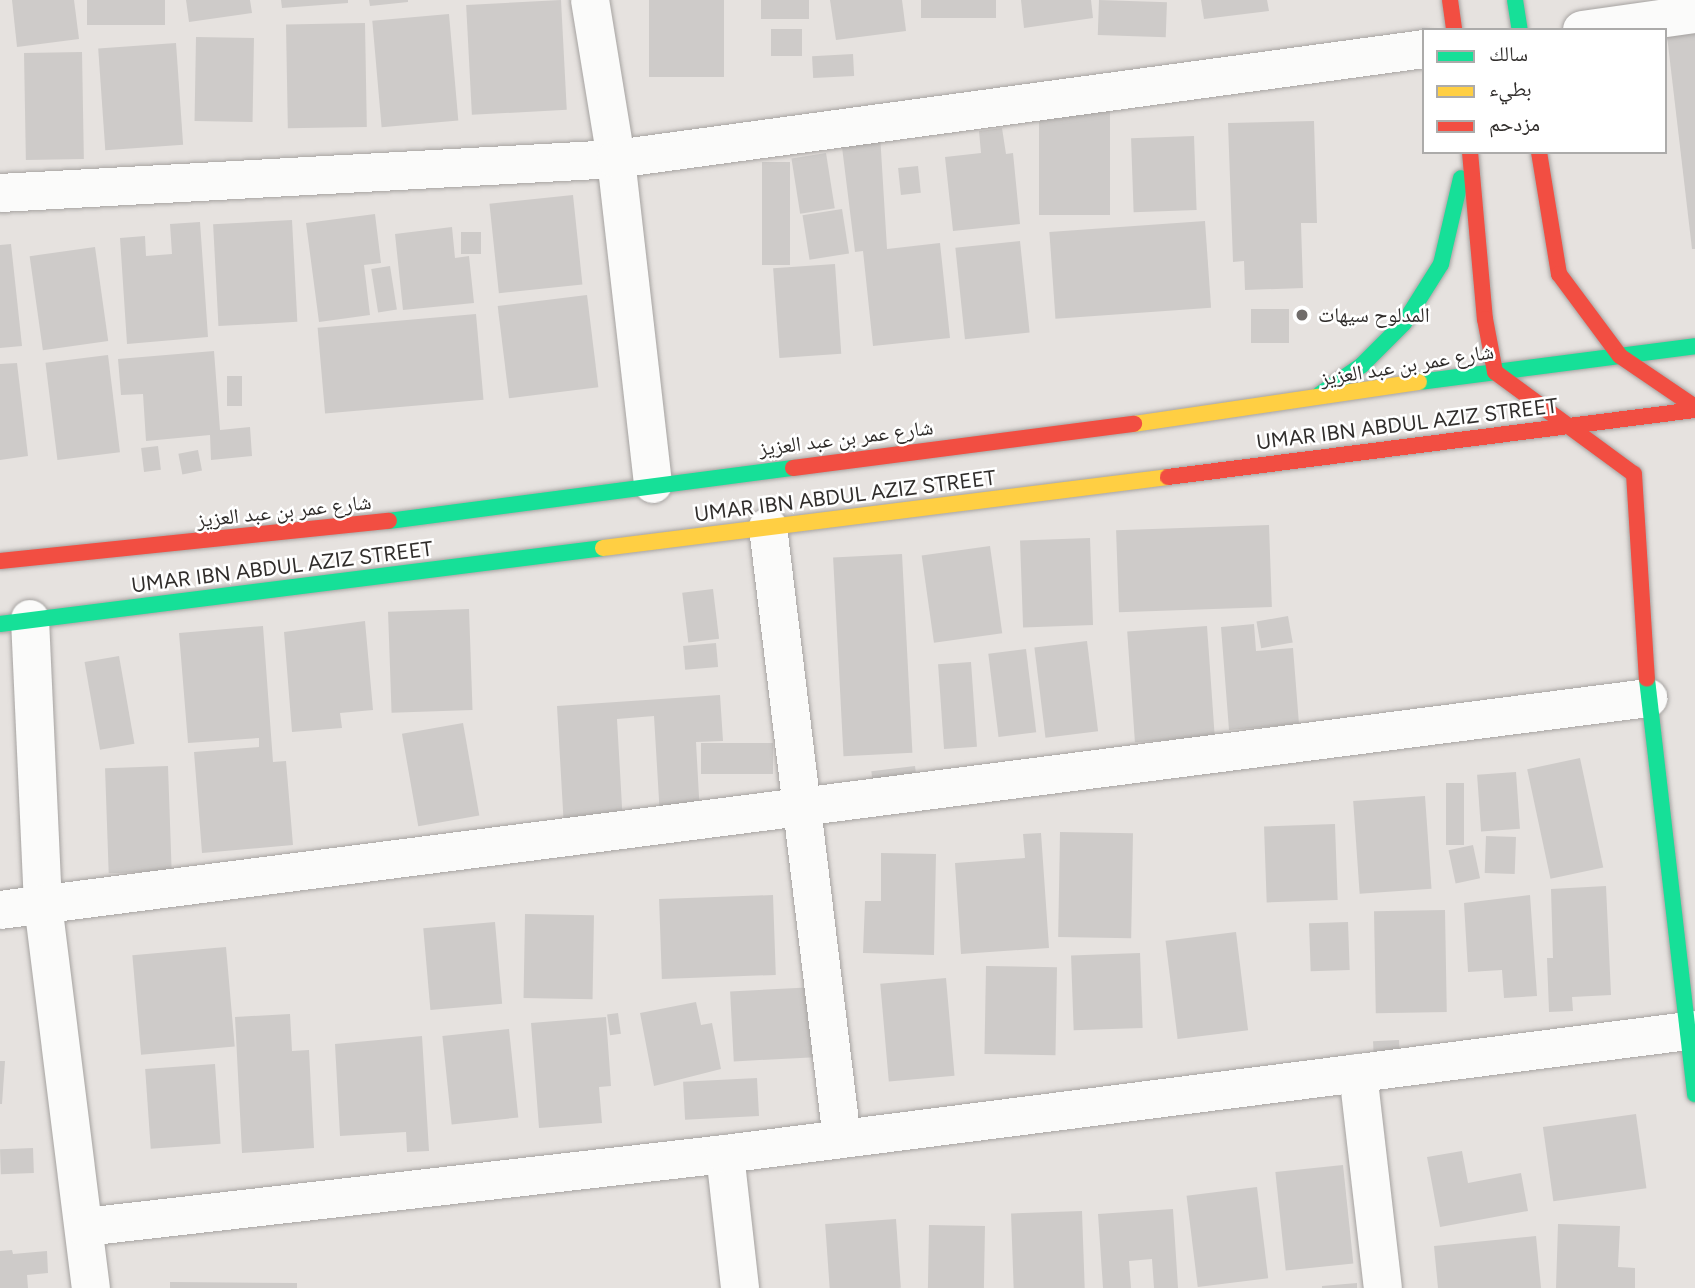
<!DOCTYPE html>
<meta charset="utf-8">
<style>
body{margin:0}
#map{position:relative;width:1695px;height:1288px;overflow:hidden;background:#e6e2df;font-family:Figtree,"Noto Naskh Arabic",sans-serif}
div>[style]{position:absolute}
.building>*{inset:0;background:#cecbc9;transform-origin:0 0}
.roads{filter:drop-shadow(0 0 2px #a6a3a1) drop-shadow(0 0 2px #a6a3a1)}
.street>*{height:38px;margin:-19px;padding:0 19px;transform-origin:19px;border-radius:19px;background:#fbfbfa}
.fast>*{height:16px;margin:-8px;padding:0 8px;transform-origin:8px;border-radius:8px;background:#16e098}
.slow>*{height:16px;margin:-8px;padding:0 8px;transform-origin:8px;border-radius:8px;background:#ffcf43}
.jam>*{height:16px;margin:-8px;padding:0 8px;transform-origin:8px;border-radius:8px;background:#f24e42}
.dots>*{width:19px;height:19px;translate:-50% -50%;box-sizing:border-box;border:4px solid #fff;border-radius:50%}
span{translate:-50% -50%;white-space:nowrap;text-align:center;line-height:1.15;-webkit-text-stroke:5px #fff;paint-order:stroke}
.poi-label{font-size:21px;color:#302d2b}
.left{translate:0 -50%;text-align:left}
.street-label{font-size:21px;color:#302d2b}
.legend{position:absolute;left:1422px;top:28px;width:245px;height:126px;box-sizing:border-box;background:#fff;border:2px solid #acabaa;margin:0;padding:9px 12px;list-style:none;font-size:21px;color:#302d2b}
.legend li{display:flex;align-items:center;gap:14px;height:35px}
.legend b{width:35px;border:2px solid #acabaa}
</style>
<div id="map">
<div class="building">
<div style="clip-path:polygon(12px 0,74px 0,79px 39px,17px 47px)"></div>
<div style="left:87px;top:0;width:78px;height:25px"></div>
<div style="clip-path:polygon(186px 0,250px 0,252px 13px,189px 22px)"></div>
<div style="clip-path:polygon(281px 0,348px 0,348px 3px,282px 8px)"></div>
<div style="clip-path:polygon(369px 0,408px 0,408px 2px,370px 6px)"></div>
<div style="left:561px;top:0;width:110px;height:95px;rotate:87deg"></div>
<div style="left:649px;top:0;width:75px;height:77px"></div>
<div style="left:761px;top:0;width:48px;height:19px"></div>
<div style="clip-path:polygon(830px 0,902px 0,906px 31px,836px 40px)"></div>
<div style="left:921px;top:0;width:75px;height:18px"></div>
<div style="clip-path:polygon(1021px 0,1091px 0,1093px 18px,1024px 28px)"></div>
<div style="left:1099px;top:0;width:68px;height:35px;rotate:2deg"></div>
<div style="clip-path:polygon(1201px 0,1267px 0,1269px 11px,1204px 19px)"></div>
<div style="left:449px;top:14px;width:107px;height:77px;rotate:85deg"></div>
<div style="left:365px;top:23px;width:104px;height:79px;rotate:89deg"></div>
<div style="left:771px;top:29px;width:31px;height:27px"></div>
<div style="clip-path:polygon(1695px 33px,1695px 249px,1692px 249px,1667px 36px)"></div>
<div style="left:196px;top:37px;width:58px;height:84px;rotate:1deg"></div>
<div style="left:176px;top:43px;width:102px;height:78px;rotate:86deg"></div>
<div style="left:82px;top:52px;width:107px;height:58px;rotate:89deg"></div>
<div style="left:853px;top:54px;width:22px;height:41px;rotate:87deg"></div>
<div style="left:1039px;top:111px;width:71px;height:104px"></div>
<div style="clip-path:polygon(1314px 121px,1317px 223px,1301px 223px,1303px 288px,1245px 290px,1244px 261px,1233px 262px,1228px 123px)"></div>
<div style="clip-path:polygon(1002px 128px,1006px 154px,1013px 153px,1020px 224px,953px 231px,945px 157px,981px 153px,979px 131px)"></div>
<div style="clip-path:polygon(880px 134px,887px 249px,940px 243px,950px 338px,873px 346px,863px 251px,855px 252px,841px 139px)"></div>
<div style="left:1194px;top:136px;width:74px;height:63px;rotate:88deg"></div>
<div style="left:826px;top:153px;width:56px;height:35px;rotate:81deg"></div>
<div style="left:762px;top:162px;width:28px;height:103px"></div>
<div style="left:918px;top:166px;width:27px;height:20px;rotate:84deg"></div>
<div style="left:573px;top:195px;width:90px;height:84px;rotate:84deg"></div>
<div style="left:842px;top:209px;width:45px;height:40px;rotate:81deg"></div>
<div style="clip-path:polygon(375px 214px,381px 263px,364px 265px,370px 315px,319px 322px,306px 223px)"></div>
<div style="left:292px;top:220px;width:102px;height:79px;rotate:87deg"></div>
<div style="left:1205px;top:221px;width:87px;height:156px;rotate:86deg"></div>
<div style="clip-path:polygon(200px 222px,208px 337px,127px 344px,120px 238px,145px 236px,146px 256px,172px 254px,170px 224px)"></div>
<div style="clip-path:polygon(452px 227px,455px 258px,469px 256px,474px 303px,403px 310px,395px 234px)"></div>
<div style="left:461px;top:232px;width:20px;height:22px"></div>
<div style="left:1020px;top:241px;width:92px;height:65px;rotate:84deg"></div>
<div style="clip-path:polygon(11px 244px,22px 346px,0 348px,0 245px)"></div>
<div style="left:95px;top:247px;width:95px;height:66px;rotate:82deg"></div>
<div style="left:835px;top:264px;width:90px;height:62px;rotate:86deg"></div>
<div style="left:390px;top:266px;width:44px;height:19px;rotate:81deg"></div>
<div style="left:587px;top:295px;width:93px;height:90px;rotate:83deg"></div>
<div style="left:1251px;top:309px;width:38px;height:34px"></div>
<div style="left:476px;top:314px;width:86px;height:159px;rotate:85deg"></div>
<div style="clip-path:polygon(214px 351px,220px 430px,250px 427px,252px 456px,211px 460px,210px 435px,146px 441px,143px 394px,121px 395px,118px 359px)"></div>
<div style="left:108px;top:355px;width:98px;height:63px;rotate:83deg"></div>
<div style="clip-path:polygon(17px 363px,28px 456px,0 460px,0 364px)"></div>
<div style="left:242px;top:376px;width:30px;height:15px;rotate:90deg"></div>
<div style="left:158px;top:446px;width:24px;height:17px;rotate:83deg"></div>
<div style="left:198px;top:450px;width:21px;height:20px;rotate:79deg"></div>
<div style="left:1269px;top:525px;width:82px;height:153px;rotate:88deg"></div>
<div style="left:1090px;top:538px;width:87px;height:70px;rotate:88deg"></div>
<div style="left:990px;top:546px;width:88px;height:69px;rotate:82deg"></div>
<div style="left:902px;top:554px;width:199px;height:69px;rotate:87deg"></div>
<div style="left:713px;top:589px;width:50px;height:31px;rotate:83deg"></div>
<div style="left:469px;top:609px;width:101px;height:81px;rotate:88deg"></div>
<div style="left:1288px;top:616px;width:27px;height:32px;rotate:80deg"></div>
<div style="clip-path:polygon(365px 621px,373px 710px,340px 713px,342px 728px,292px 732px,284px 632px)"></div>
<div style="clip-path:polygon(1254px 624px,1256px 651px,1293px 648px,1299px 724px,1229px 730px,1221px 627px)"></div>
<div style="clip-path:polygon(263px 626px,273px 762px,286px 761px,293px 845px,202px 853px,194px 752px,259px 747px,259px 738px,188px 743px,179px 633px)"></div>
<div style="left:1207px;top:626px;width:111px;height:80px;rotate:86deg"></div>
<div style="left:1087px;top:641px;width:91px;height:53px;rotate:83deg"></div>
<div style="left:716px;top:643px;width:24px;height:33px;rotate:85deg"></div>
<div style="left:1026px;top:649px;width:84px;height:38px;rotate:83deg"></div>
<div style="left:119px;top:656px;width:89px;height:35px;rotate:80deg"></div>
<div style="left:971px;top:662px;width:85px;height:33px;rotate:86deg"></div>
<div style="clip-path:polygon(720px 695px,723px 741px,696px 742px,700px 815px,660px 817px,654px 716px,617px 719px,623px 824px,564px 828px,557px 706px)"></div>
<div style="left:463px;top:723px;width:94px;height:62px;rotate:80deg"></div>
<div style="left:701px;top:743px;width:72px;height:31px"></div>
<div style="left:1580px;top:758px;width:112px;height:54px;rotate:78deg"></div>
<div style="left:168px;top:766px;width:105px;height:63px;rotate:88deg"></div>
<div style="left:915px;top:766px;width:25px;height:44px;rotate:83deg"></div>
<div style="left:1516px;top:772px;width:57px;height:39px;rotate:86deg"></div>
<div style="left:1446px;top:783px;width:18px;height:62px"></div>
<div style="left:1425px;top:796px;width:93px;height:72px;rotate:86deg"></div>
<div style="left:1335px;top:824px;width:76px;height:71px;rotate:88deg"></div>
<div style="left:1060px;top:832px;width:73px;height:105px;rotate:1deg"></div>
<div style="clip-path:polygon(1041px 833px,1049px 948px,961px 954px,955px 863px,1025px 858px,1023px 834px)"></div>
<div style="left:1486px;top:836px;width:30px;height:37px;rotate:2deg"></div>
<div style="left:1473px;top:845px;width:34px;height:25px;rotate:78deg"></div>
<div style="clip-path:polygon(881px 853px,936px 854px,934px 955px,863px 953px,865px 901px,881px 901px)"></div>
<div style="clip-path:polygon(1606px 886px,1611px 995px,1572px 997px,1573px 1011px,1549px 1012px,1547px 958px,1553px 958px,1551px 889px)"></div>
<div style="left:773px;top:895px;width:80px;height:114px;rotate:88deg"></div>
<div style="clip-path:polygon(1530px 895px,1537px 996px,1504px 998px,1502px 970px,1468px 972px,1464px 903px)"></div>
<div style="left:1445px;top:910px;width:102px;height:71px;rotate:89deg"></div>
<div style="left:525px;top:914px;width:69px;height:84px;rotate:1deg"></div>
<div style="left:495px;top:922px;width:82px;height:72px;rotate:85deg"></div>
<div style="left:1348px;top:922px;width:48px;height:39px;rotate:88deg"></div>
<div style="left:1236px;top:932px;width:99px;height:71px;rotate:83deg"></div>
<div style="left:226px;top:947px;width:100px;height:94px;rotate:85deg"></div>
<div style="left:1140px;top:953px;width:75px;height:69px;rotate:88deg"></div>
<div style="left:986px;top:966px;width:71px;height:88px;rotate:1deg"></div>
<div style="left:946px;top:978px;width:98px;height:66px;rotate:85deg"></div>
<div style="left:816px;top:987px;width:70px;height:86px;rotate:87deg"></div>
<div style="clip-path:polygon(696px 1002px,701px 1025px,712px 1023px,721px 1069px,654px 1086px,640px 1013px)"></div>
<div style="left:618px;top:1013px;width:21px;height:11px;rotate:82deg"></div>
<div style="clip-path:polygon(290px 1014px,292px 1051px,309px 1050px,314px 1148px,242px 1153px,235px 1017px)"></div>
<div style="clip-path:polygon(606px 1017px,611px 1086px,599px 1087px,602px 1123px,539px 1128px,531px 1023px)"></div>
<div style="left:509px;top:1029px;width:89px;height:67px;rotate:84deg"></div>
<div style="clip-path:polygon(422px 1036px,429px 1151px,407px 1152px,406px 1132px,340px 1136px,335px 1044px)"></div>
<div style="left:1399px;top:1040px;width:17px;height:26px;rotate:87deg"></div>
<div style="clip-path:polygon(0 1061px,5px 1061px,2px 1104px,0 1104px)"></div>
<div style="left:215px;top:1064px;width:80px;height:70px;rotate:86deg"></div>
<div style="left:757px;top:1078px;width:38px;height:74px;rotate:87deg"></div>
<div style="left:1636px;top:1114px;width:75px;height:94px;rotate:82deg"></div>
<div style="left:33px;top:1148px;width:25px;height:33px;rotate:88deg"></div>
<div style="clip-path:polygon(1462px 1151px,1468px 1183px,1521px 1173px,1528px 1211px,1440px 1227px,1427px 1157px)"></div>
<div style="left:1343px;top:1165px;width:99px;height:68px;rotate:84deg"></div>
<div style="left:1257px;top:1187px;width:92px;height:71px;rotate:83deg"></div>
<div style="clip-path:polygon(1173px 1209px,1178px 1288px,1154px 1288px,1152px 1259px,1129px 1261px,1131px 1288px,1103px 1288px,1098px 1214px)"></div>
<div style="left:1082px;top:1211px;width:77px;height:71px;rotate:88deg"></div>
<div style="left:896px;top:1219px;width:69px;height:71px;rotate:86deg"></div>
<div style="clip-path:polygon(1558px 1224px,1620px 1226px,1618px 1267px,1635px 1268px,1635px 1288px,1556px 1288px)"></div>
<div style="left:929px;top:1225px;width:56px;height:63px;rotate:1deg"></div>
<div style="clip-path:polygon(1536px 1236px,1541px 1288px,1438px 1288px,1434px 1246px)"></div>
<div style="clip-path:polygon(12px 1250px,13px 1254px,47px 1251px,48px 1273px,27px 1275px,28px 1288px,0 1288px,0 1251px)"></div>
<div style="clip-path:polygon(170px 1282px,297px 1283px,297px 1288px,170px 1288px)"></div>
<div style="clip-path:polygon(1357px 1283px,1357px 1288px,1322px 1288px,1322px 1286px)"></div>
</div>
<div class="roads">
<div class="street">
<div style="left:590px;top:0;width:161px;rotate:80.7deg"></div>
<div style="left:616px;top:159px;width:327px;rotate:83.5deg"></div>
<div style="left:1582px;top:30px;width:114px;rotate:-8.1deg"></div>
<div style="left:0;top:193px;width:617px;rotate:-3.16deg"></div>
<div style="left:616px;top:159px;width:815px;rotate:-7.75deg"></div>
<div style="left:768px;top:527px;width:616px;rotate:83.11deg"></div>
<div style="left:30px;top:619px;width:285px;rotate:87.4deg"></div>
<div style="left:43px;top:904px;width:387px;rotate:82.9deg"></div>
<div style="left:0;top:910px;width:1662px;rotate:-7.33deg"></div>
<div style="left:1358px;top:1073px;width:216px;rotate:83.4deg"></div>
<div style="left:725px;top:1154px;width:135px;rotate:83.6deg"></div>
<div style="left:85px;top:1227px;width:644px;rotate:-6.51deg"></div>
<div style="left:725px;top:1154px;width:978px;rotate:-7.28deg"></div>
</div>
<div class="fast">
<div style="left:1515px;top:0;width:30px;rotate:81deg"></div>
<div style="left:1419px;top:382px;width:278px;rotate:-7.4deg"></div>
<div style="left:1320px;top:394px;width:51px;rotate:-34.6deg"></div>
<div style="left:1362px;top:365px;width:59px;rotate:-45deg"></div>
<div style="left:1404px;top:323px;width:70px;rotate:-57.9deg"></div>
<div style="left:1441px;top:264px;width:88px;rotate:-76.9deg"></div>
<div style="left:389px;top:521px;width:407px;rotate:-7.5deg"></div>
<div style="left:0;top:624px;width:608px;rotate:-7.18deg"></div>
<div style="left:1647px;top:679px;width:418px;rotate:83.4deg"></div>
</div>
<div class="slow">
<div style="left:1134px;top:424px;width:288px;rotate:-8.4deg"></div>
<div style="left:603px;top:548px;width:569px;rotate:-7.16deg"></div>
</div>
<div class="jam">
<div style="left:1450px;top:0;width:30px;rotate:82deg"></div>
<div style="left:1470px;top:152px;width:168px;rotate:84.9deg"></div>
<div style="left:1485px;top:319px;width:54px;rotate:79.3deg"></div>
<div style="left:1495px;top:372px;width:172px;rotate:36.3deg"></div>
<div style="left:1634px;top:474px;width:205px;rotate:86.4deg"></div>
<div style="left:1539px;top:152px;width:124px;rotate:80.7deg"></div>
<div style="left:1559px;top:274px;width:102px;rotate:53.4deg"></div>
<div style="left:1620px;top:356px;width:91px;rotate:34.2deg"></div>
<div style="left:793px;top:468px;width:344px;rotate:-7.4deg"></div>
<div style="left:1168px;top:477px;width:531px;rotate:-7.25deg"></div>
<div style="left:0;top:561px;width:391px;rotate:-5.9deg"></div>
</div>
</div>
<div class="dots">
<div style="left:1302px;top:315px;background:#706c6a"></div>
</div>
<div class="poi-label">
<span class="left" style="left:1318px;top:315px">المدلوح سيهات</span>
</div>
<div class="street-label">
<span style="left:1407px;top:365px;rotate:-9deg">شارع عمر بن عبد العزيز</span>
<span style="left:1407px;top:424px;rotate:-7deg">UMAR IBN ABDUL AZIZ STREET</span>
<span style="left:846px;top:438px;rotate:-7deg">شارع عمر بن عبد العزيز</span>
<span style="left:845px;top:496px;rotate:-7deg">UMAR IBN ABDUL AZIZ STREET</span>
<span style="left:284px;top:511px;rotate:-6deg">شارع عمر بن عبد العزيز</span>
<span style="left:282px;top:567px;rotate:-7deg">UMAR IBN ABDUL AZIZ STREET</span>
</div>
<ul class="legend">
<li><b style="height:9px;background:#16e098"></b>سالك</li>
<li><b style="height:9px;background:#ffcf43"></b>بطيء</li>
<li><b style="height:9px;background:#f24e42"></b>مزدحم</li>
</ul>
</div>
